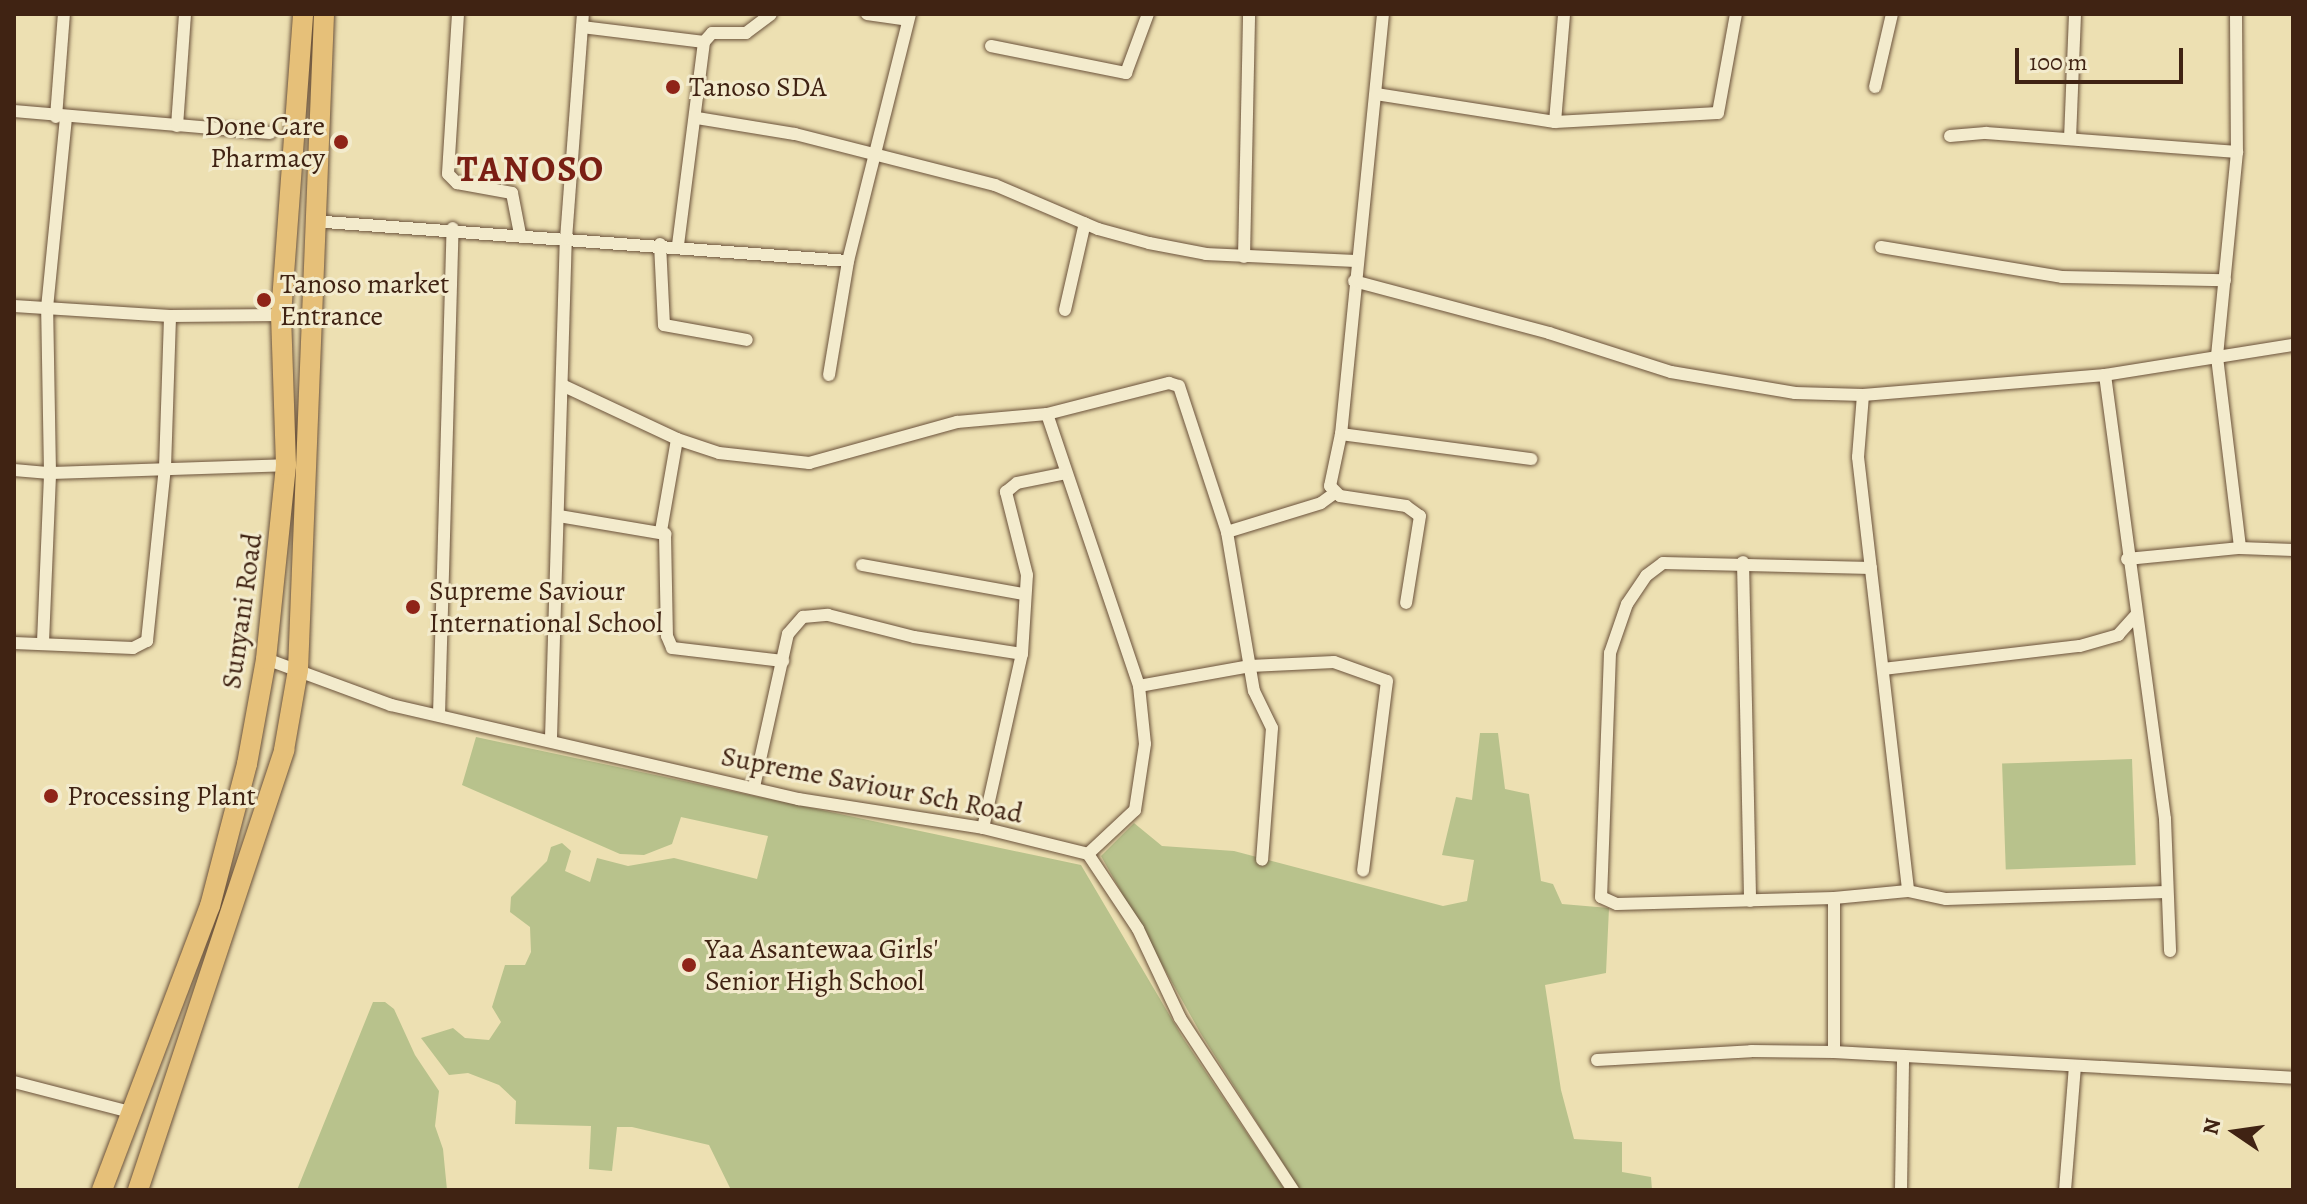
<!DOCTYPE html>
<style>
body{margin:0}
#map{position:relative;width:2307px;height:1204px;overflow:hidden;background:#ede0b2;font-family:Alegreya,serif}
div>[style]{position:absolute}
.green>*{inset:0;background:#b8c28c;transform-origin:0 0}
.roads{filter:drop-shadow(0 0 2px #6b523b) drop-shadow(0 0 2px #6b523b)}
.minor>*{height:12px;margin:-6px;padding:0 6px;transform-origin:6px;border-radius:6px;background:#f3ebcd}
.primary>*{height:20px;margin:-10px;padding:0 10px;transform-origin:10px;border-radius:10px;background:#e6c079}
.dots>*{width:22px;height:22px;translate:-50% -50%;box-sizing:border-box;border:4px solid #f3ebcd;border-radius:50%}
span{translate:-50% -50%;white-space:nowrap;text-align:center;line-height:1.15;-webkit-text-stroke:6px #f3ebcd;paint-order:stroke}
.poi-label{font-size:28px;color:#402313}
.left{translate:0 -50%;text-align:left}
.right{translate:-100% -50%;text-align:right}
.street-label{font-size:28px;color:#402313}
.district-label{font-size:36px;color:#7a1f14;font-weight:700;letter-spacing:2px}
.frame{position:absolute;inset:0;border:16px solid #402313;pointer-events:none}
.north{position:absolute;left:2195px;top:1092px;width:80px;height:80px;-webkit-text-stroke:6px #f3ebcd;paint-order:stroke;rotate:283deg;font-size:22px;font-weight:700;line-height:32px;text-align:center;color:#402313}
.north::after{content:'';display:block;margin:auto;width:28px;height:36px;background:#402313;clip-path:polygon(50% 0,100% 100%,50% 72%,0 100%)}
.scale{position:absolute;left:2015px;top:48px;width:168px;height:36px;box-sizing:border-box;border:4px solid #402313;border-top:0;padding-left:10px;font-size:24px;line-height:28px;white-space:nowrap;color:#402313;-webkit-text-stroke:6px #f3ebcd;paint-order:stroke}
</style>
<div id="map">
<div class="green">
<div style="clip-path:polygon(1480px 733px,1498px 733px,1505px 789px,1529px 794px,1541px 881px,1553px 884px,1562px 904px,1609px 908px,1606px 973px,1545px 985px,1561px 1090px,1574px 1139px,1622px 1142px,1622px 1172px,1651px 1177px,1652px 1190px,1300px 1190px,1201px 1034px,1101px 856px,1134px 823px,1162px 846px,1234px 851px,1443px 906px,1467px 901px,1474px 860px,1442px 855px,1456px 797px,1472px 800px)"></div>
<div style="clip-path:polygon(476px 737px,1081px 865px,1183px 1038px,1285px 1190px,731px 1190px,709px 1145px,632px 1127px,617px 1127px,612px 1171px,589px 1169px,591px 1126px,515px 1124px,516px 1101px,499px 1085px,468px 1073px,449px 1075px,421px 1038px,453px 1028px,465px 1038px,489px 1040px,501px 1022px,492px 1007px,505px 965px,525px 965px,531px 952px,530px 927px,510px 912px,511px 897px,547px 861px,551px 847px,562px 843px,571px 851px,565px 871px,590px 882px,597px 858px,628px 866px,674px 858px,757px 879px,768px 836px,681px 817px,672px 844px,644px 855px,620px 854px,462px 785px)"></div>
<div style="left:2132px;top:759px;width:106px;height:130px;rotate:88deg"></div>
<div style="clip-path:polygon(373px 1002px,385px 1002px,394px 1009px,415px 1055px,439px 1091px,435px 1126px,443px 1149px,447px 1190px,297px 1190px)"></div>
</div>
<div class="roads">
<div class="minor">
<div style="left:458px;top:14px;width:160px;rotate:93.6deg"></div>
<div style="left:448px;top:174px;width:13px;rotate:45deg"></div>
<div style="left:457px;top:183px;width:56px;rotate:10.3deg"></div>
<div style="left:512px;top:193px;width:42px;rotate:79deg"></div>
<div style="left:867px;top:14px;width:41px;rotate:8.3deg"></div>
<div style="left:1383px;top:14px;width:422px;rotate:95.7deg"></div>
<div style="left:1341px;top:434px;width:53px;rotate:101.9deg"></div>
<div style="left:1330px;top:486px;width:14px;rotate:45deg"></div>
<div style="left:1340px;top:496px;width:67px;rotate:8.6deg"></div>
<div style="left:1406px;top:506px;width:17px;rotate:36deg"></div>
<div style="left:1420px;top:516px;width:88px;rotate:99.1deg"></div>
<div style="left:2236px;top:14px;width:138px;rotate:89.6deg"></div>
<div style="left:2237px;top:152px;width:206px;rotate:95.6deg"></div>
<div style="left:2217px;top:357px;width:192px;rotate:83.1deg"></div>
<div style="left:582px;top:27px;width:123px;rotate:7deg"></div>
<div style="left:704px;top:42px;width:205px;rotate:97.3deg"></div>
<div style="left:704px;top:42px;width:12px;rotate:-48deg"></div>
<div style="left:712px;top:33px;width:34px"></div>
<div style="left:746px;top:33px;width:31px;rotate:-37deg"></div>
<div style="left:991px;top:46px;width:138px;rotate:11.3deg"></div>
<div style="left:1126px;top:73px;width:63px;rotate:-69.6deg"></div>
<div style="left:1875px;top:87px;width:75px;rotate:-76.9deg"></div>
<div style="left:1376px;top:94px;width:181px;rotate:8.9deg"></div>
<div style="left:1555px;top:122px;width:163px;rotate:-3.2deg"></div>
<div style="left:1718px;top:113px;width:101px;rotate:-79.7deg"></div>
<div style="left:14px;top:111px;width:257px;rotate:4.9deg"></div>
<div style="left:56px;top:117px;width:103px;rotate:-85.6deg"></div>
<div style="left:697px;top:118px;width:99px;rotate:9.3deg"></div>
<div style="left:795px;top:134px;width:206px;rotate:14.3deg"></div>
<div style="left:995px;top:185px;width:112px;rotate:23.1deg"></div>
<div style="left:1098px;top:229px;width:53px;rotate:15.4deg"></div>
<div style="left:1149px;top:243px;width:58px;rotate:10.9deg"></div>
<div style="left:1206px;top:254px;width:149px;rotate:2.7deg"></div>
<div style="left:1555px;top:122px;width:108px;rotate:-85.2deg"></div>
<div style="left:177px;top:126px;width:112px;rotate:-85.9deg"></div>
<div style="left:1950px;top:136px;width:36px;rotate:-5deg"></div>
<div style="left:1986px;top:133px;width:252px;rotate:4.3deg"></div>
<div style="left:2070px;top:139px;width:125px;rotate:-87.7deg"></div>
<div style="left:312px;top:221px;width:537px;rotate:4.27deg"></div>
<div style="left:660px;top:244px;width:81px;rotate:87.2deg"></div>
<div style="left:664px;top:325px;width:84px;rotate:10.2deg"></div>
<div style="left:1881px;top:247px;width:183px;rotate:9.4deg"></div>
<div style="left:2062px;top:277px;width:163px;rotate:1.1deg"></div>
<div style="left:1244px;top:257px;width:243px;rotate:-88.8deg"></div>
<div style="left:1354px;top:281px;width:202px;rotate:14.9deg"></div>
<div style="left:1549px;top:333px;width:128px;rotate:17.7deg"></div>
<div style="left:1671px;top:372px;width:126px;rotate:9.6deg"></div>
<div style="left:1795px;top:393px;width:68px;rotate:1.7deg"></div>
<div style="left:1863px;top:395px;width:243px;rotate:-4.7deg"></div>
<div style="left:2105px;top:375px;width:190px;rotate:-9.1deg"></div>
<div style="left:14px;top:306px;width:156px;rotate:3.7deg"></div>
<div style="left:170px;top:316px;width:111px;rotate:-0.5deg"></div>
<div style="left:1065px;top:310px;width:89px;rotate:-77.1deg"></div>
<div style="left:829px;top:375px;width:116px;rotate:-80.5deg"></div>
<div style="left:848px;top:261px;width:255px;rotate:-75.9deg"></div>
<div style="left:2105px;top:375px;width:448px;rotate:82.3deg"></div>
<div style="left:2165px;top:819px;width:132px;rotate:87.8deg"></div>
<div style="left:564px;top:386px;width:125px;rotate:25.1deg"></div>
<div style="left:677px;top:439px;width:44px;rotate:18.4deg"></div>
<div style="left:719px;top:453px;width:91px;rotate:6.3deg"></div>
<div style="left:809px;top:463px;width:154px;rotate:-15.5deg"></div>
<div style="left:957px;top:422px;width:90px;rotate:-5.1deg"></div>
<div style="left:1047px;top:414px;width:126px;rotate:-14.3deg"></div>
<div style="left:1169px;top:383px;width:10px;rotate:17deg"></div>
<div style="left:1179px;top:386px;width:154px;rotate:71.8deg"></div>
<div style="left:1227px;top:532px;width:161px;rotate:80.4deg"></div>
<div style="left:1254px;top:691px;width:41px;rotate:64.1deg"></div>
<div style="left:1272px;top:728px;width:132px;rotate:94.3deg"></div>
<div style="left:1863px;top:395px;width:62px;rotate:94.6deg"></div>
<div style="left:1858px;top:457px;width:437px;rotate:83.4deg"></div>
<div style="left:1047px;top:414px;width:287px;rotate:71.3deg"></div>
<div style="left:1139px;top:686px;width:58px;rotate:84.1deg"></div>
<div style="left:1145px;top:744px;width:67px;rotate:98.6deg"></div>
<div style="left:1135px;top:810px;width:64px;rotate:136.9deg"></div>
<div style="left:1341px;top:434px;width:192px;rotate:7.5deg"></div>
<div style="left:14px;top:470px;width:36px;rotate:5deg"></div>
<div style="left:50px;top:473px;width:165px;rotate:-91deg"></div>
<div style="left:47px;top:308px;width:191px;rotate:-84.3deg"></div>
<div style="left:559px;top:516px;width:108px;rotate:9.6deg"></div>
<div style="left:665px;top:534px;width:102px;rotate:88.9deg"></div>
<div style="left:667px;top:636px;width:13px;rotate:67deg"></div>
<div style="left:672px;top:648px;width:112px;rotate:6.7deg"></div>
<div style="left:661px;top:531px;width:93px;rotate:-80.1deg"></div>
<div style="left:1227px;top:532px;width:98px;rotate:-17.1deg"></div>
<div style="left:1321px;top:503px;width:17px;rotate:-36deg"></div>
<div style="left:2127px;top:559px;width:114px;rotate:-5.6deg"></div>
<div style="left:2240px;top:548px;width:53px;rotate:2.2deg"></div>
<div style="left:1743px;top:562px;width:339px;rotate:88.8deg"></div>
<div style="left:862px;top:565px;width:164px;rotate:10.2deg"></div>
<div style="left:1871px;top:568px;width:208px;rotate:-178.6deg"></div>
<div style="left:1663px;top:563px;width:21px;rotate:143deg"></div>
<div style="left:1646px;top:576px;width:34px;rotate:124deg"></div>
<div style="left:1627px;top:604px;width:52px;rotate:109.1deg"></div>
<div style="left:1610px;top:653px;width:244px;rotate:92.1deg"></div>
<div style="left:1601px;top:897px;width:17px;rotate:24deg"></div>
<div style="left:1617px;top:904px;width:217px;rotate:-1.6deg"></div>
<div style="left:1834px;top:898px;width:74px;rotate:-5.4deg"></div>
<div style="left:1908px;top:891px;width:39px;rotate:12deg"></div>
<div style="left:1946px;top:899px;width:220px;rotate:-1.8deg"></div>
<div style="left:43px;top:642px;width:169px;rotate:-87.6deg"></div>
<div style="left:50px;top:473px;width:236px;rotate:-1.9deg"></div>
<div style="left:14px;top:643px;width:119px;rotate:2.4deg"></div>
<div style="left:133px;top:648px;width:16px;rotate:-27deg"></div>
<div style="left:147px;top:641px;width:174px;rotate:-84.1deg"></div>
<div style="left:165px;top:468px;width:152px;rotate:-88.1deg"></div>
<div style="left:266px;top:659px;width:133px;rotate:20.2deg"></div>
<div style="left:391px;top:705px;width:418px;rotate:13deg"></div>
<div style="left:798px;top:799px;width:187px;rotate:8.9deg"></div>
<div style="left:983px;top:828px;width:108px;rotate:13.9deg"></div>
<div style="left:1088px;top:854px;width:90px;rotate:56.3deg"></div>
<div style="left:1138px;top:929px;width:98px;rotate:64.7deg"></div>
<div style="left:1180px;top:1018px;width:206px;rotate:56.7deg"></div>
<div style="left:1883px;top:669px;width:198px;rotate:-6.7deg"></div>
<div style="left:2080px;top:646px;width:40px;rotate:-16deg"></div>
<div style="left:2118px;top:635px;width:28px;rotate:-48deg"></div>
<div style="left:1139px;top:686px;width:113px;rotate:-10.2deg"></div>
<div style="left:1250px;top:666px;width:84px;rotate:-2.7deg"></div>
<div style="left:1334px;top:662px;width:56px;rotate:19.7deg"></div>
<div style="left:1387px;top:681px;width:191px;rotate:97.2deg"></div>
<div style="left:439px;top:715px;width:487px;rotate:-88.4deg"></div>
<div style="left:551px;top:738px;width:499px;rotate:-88.3deg"></div>
<div style="left:566px;top:239px;width:226px;rotate:-85.7deg"></div>
<div style="left:754px;top:787px;width:157px;rotate:-77.5deg"></div>
<div style="left:788px;top:634px;width:23px;rotate:-49deg"></div>
<div style="left:803px;top:617px;width:25px;rotate:-5deg"></div>
<div style="left:828px;top:615px;width:89px;rotate:14.3deg"></div>
<div style="left:914px;top:637px;width:109px;rotate:8.9deg"></div>
<div style="left:983px;top:828px;width:178px;rotate:-77.4deg"></div>
<div style="left:1022px;top:654px;width:79px;rotate:-86.4deg"></div>
<div style="left:1027px;top:575px;width:86px;rotate:-104.2deg"></div>
<div style="left:1006px;top:492px;width:14px;rotate:-39deg"></div>
<div style="left:1017px;top:483px;width:50px;rotate:-11.5deg"></div>
<div style="left:1834px;top:898px;width:154px;rotate:90deg"></div>
<div style="left:1597px;top:1060px;width:154px;rotate:-3.3deg"></div>
<div style="left:1751px;top:1051px;width:83px;rotate:0.7deg"></div>
<div style="left:1834px;top:1052px;width:460px;rotate:3.2deg"></div>
<div style="left:14px;top:1082px;width:120px;rotate:14.5deg"></div>
<div style="left:1901px;top:1190px;width:132px;rotate:-89.1deg"></div>
<div style="left:2065px;top:1190px;width:123px;rotate:-85.4deg"></div>
</div>
<div class="primary">
<div style="left:102px;top:1190px;width:304px;rotate:-69.2deg"></div>
<div style="left:210px;top:906px;width:147px;rotate:-75.4deg"></div>
<div style="left:247px;top:764px;width:107px;rotate:-79.7deg"></div>
<div style="left:266px;top:659px;width:195px;rotate:-84.1deg"></div>
<div style="left:286px;top:465px;width:150px;rotate:-91.9deg"></div>
<div style="left:281px;top:315px;width:302px;rotate:-85.8deg"></div>
<div style="left:138px;top:1190px;width:464px;rotate:-71.6deg"></div>
<div style="left:284px;top:750px;width:81px;rotate:-80.1deg"></div>
<div style="left:298px;top:670px;width:657px;rotate:-87.73deg"></div>
</div>
</div>
<div class="dots">
<div style="left:673px;top:87px;background:#8f2418"></div>
<div style="left:341px;top:142px;background:#8f2418"></div>
<div style="left:264px;top:300px;background:#8f2418"></div>
<div style="left:413px;top:607px;background:#8f2418"></div>
<div style="left:51px;top:796px;background:#8f2418"></div>
<div style="left:689px;top:965px;background:#8f2418"></div>
</div>
<div class="poi-label">
<span class="left" style="left:689px;top:87px">Tanoso SDA</span>
<span class="right" style="left:325px;top:142px">Done Care<br>Pharmacy</span>
<span class="left" style="left:280px;top:300px">Tanoso market<br>Entrance</span>
<span class="left" style="left:429px;top:607px">Supreme Saviour<br>International School</span>
<span class="left" style="left:67px;top:796px">Processing Plant</span>
<span class="left" style="left:705px;top:965px">Yaa Asantewaa Girls'<br>Senior High School</span>
</div>
<div class="street-label">
<span style="left:242px;top:611px;rotate:-82deg">Sunyani Road</span>
<span style="left:872px;top:785px;rotate:11deg">Supreme Saviour Sch Road</span>
</div>
<div class="district-label">
<span style="left:531px;top:169px">TANOSO</span>
</div>
<div class="frame"></div>
<div class="north">N</div>
<div class="scale">100 m</div>
</div>
